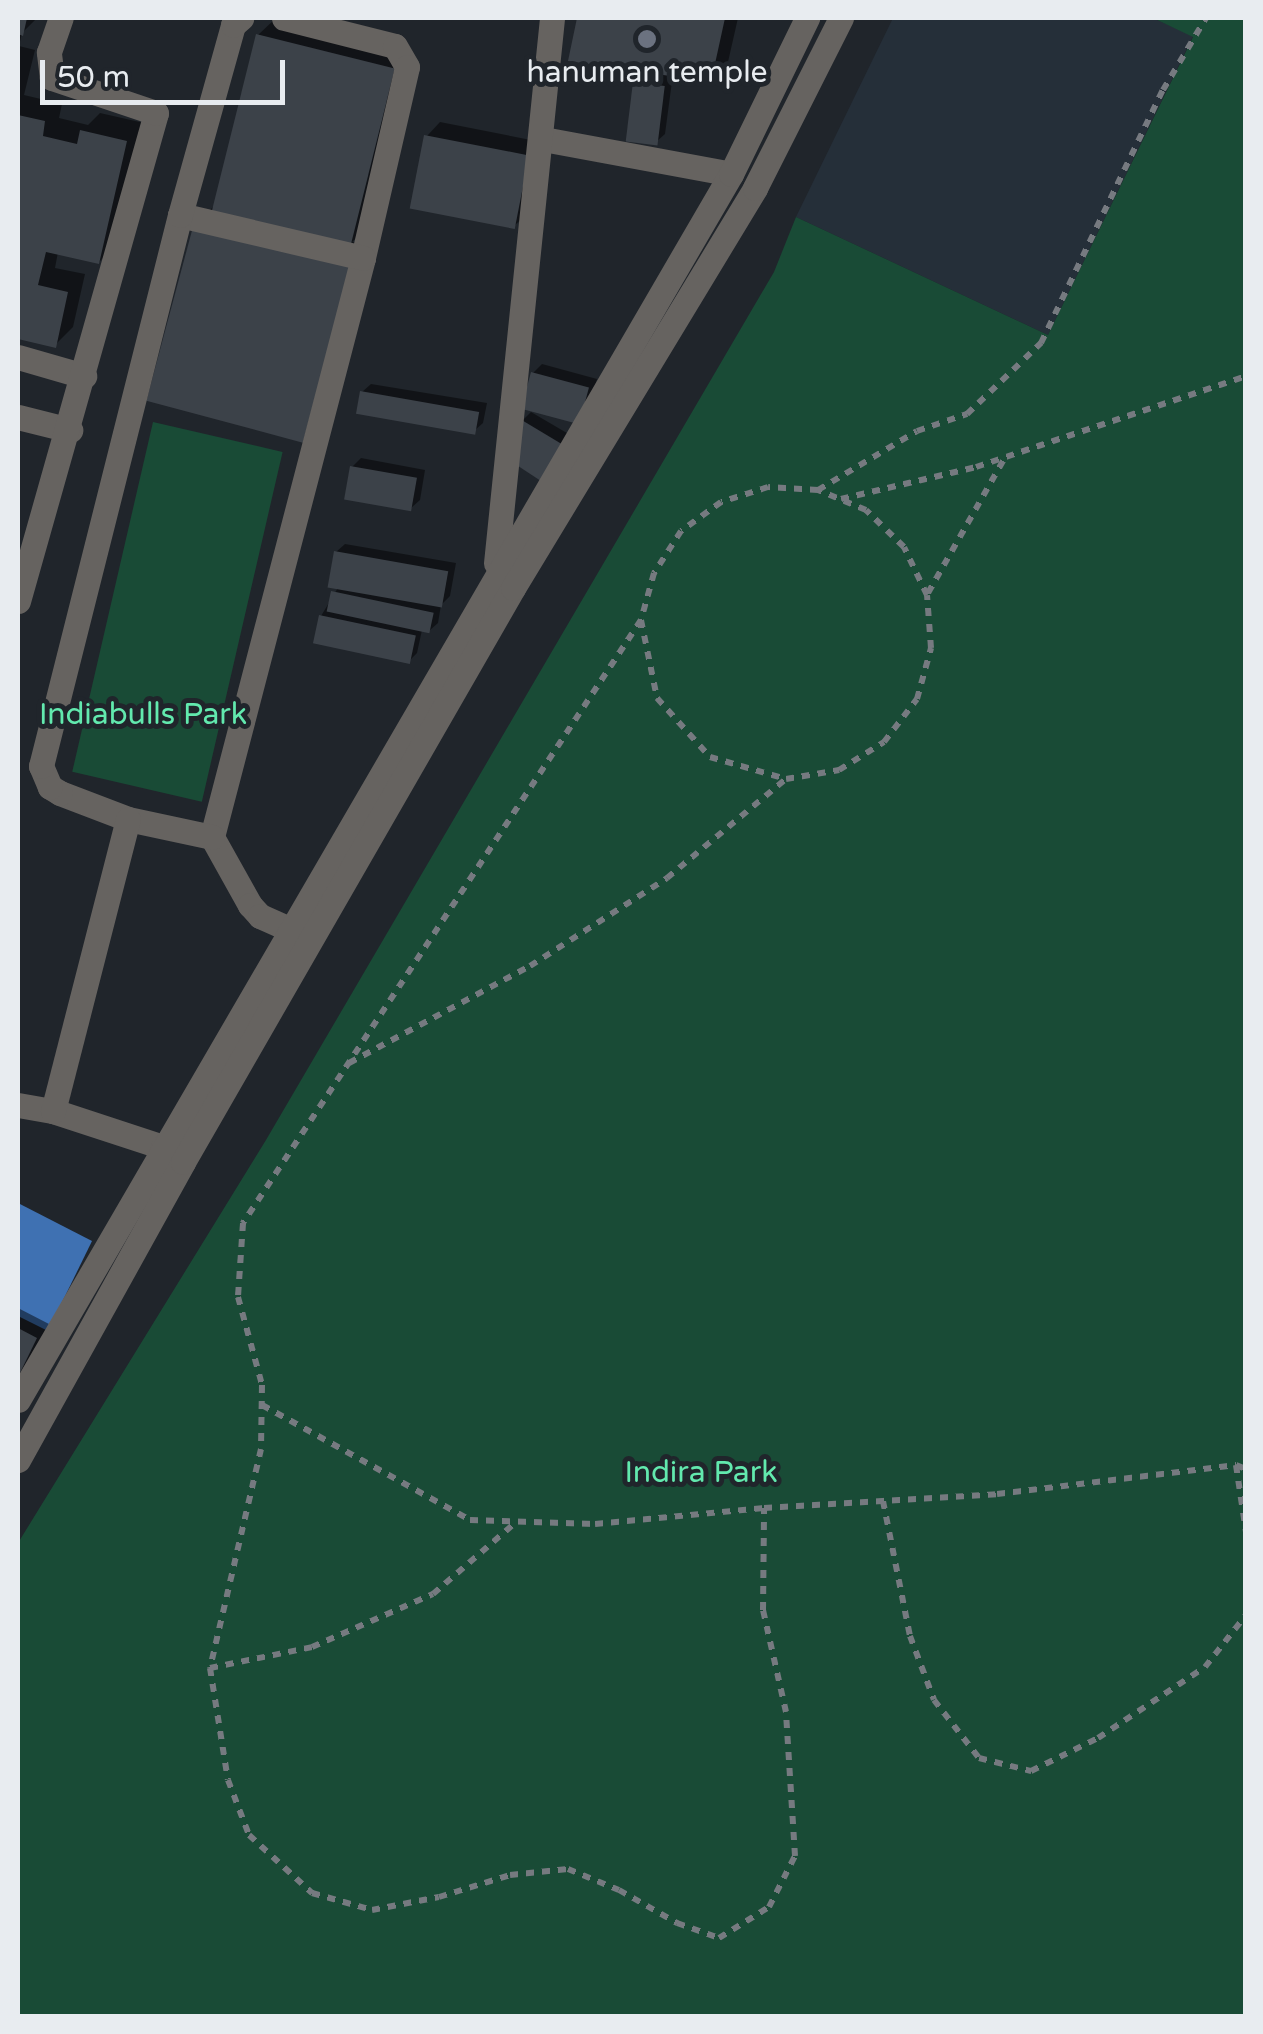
<!DOCTYPE html>
<style>
body{margin:0}
#map{position:relative;width:1263px;height:2034px;overflow:hidden;background:#20252b;font-family:"Varela Round",sans-serif}
div>[style]{position:absolute}
.built>*{inset:0;background:#252f39}
.green>*{inset:0;background:#194b36;transform-origin:0 0}
.water>*{inset:0;background:#3f71b2}
.shadow>*{inset:0;background:#0007}
.building>*{inset:0;background:#3c4249;transform-origin:0 0}
.path>*{height:6px;margin-top:-3px;transform-origin:0;background:repeating-linear-gradient(90deg,#767a80 0 8px,transparent 0 16px)}
.minor>*{height:25px;margin:-12.5px;padding:0 12.5px;transform-origin:12.5px;border-radius:12.5px;background:#666360}
.dots>*{width:28px;height:28px;translate:-50% -50%;box-sizing:border-box;border:5px solid #20252b;border-radius:50%}
span{translate:-50% -50%;white-space:nowrap;text-align:center;line-height:1.15;-webkit-text-stroke:10px #20252b;paint-order:stroke}
.poi-label{font-size:30px;color:#e8ecf0}
.park-label{font-size:30px;color:#62e9ae}
.frame{position:absolute;inset:0;border:20px solid #e8ecf0;pointer-events:none}
.scale{position:absolute;left:40px;top:60px;width:245px;height:45px;box-sizing:border-box;border:5px solid #e8ecf0;border-top:0;padding-left:12px;font-size:30px;line-height:35px;white-space:nowrap;color:#e8ecf0;-webkit-text-stroke:8px #20252b;paint-order:stroke}
</style>
<div id="map">
<div class="built">
<div style="clip-path:polygon(893px 18px,1153px 18px,1193px 36px,1048px 335px,796px 217px)"></div>
</div>
<div class="green">
<div style="clip-path:polygon(1153px 18px,1246px 18px,1245px 2016px,18px 2016px,18px 1543px,266px 1140px,774px 272px,796px 217px,1048px 335px,1193px 37px)"></div>
<div style="left:153px;top:422px;width:133px;height:359px;rotate:13deg"></div>
</div>
<div class="water">
<div style="clip-path:polygon(18px 1203px,92px 1241px,48px 1331px,18px 1316px)"></div>
</div>
<div class="shadow">
<div style="clip-path:polygon(18px 18px,37px 18px,22px 33px,19px 46px,35px 50px,24px 95px,62px 104px,59px 118px,88px 125px,100px 113px,144px 123px,117px 244px,99px 262px,58px 252px,55px 268px,85px 274px,73px 327px,55px 345px,18px 336px)"></div>
<div style="clip-path:polygon(276px 18px,411px 51px,368px 227px,352px 242px,367px 246px,196px 224px,214px 206px,258px 35px)"></div>
<div style="clip-path:polygon(580px 18px,738px 18px,728px 62px,710px 80px,673px 74px,665px 134px,656px 142px,635px 83px,648px 71px,571px 59px)"></div>
<div style="clip-path:polygon(440px 122px,541px 142px,528px 213px,514px 226px,427px 136px)"></div>
<div style="clip-path:polygon(542px 364px,597px 379px,588px 413px,533px 373px)"></div>
<div style="clip-path:polygon(371px 384px,487px 403px,483px 423px,474px 431px,362px 392px)"></div>
<div style="clip-path:polygon(531px 412px,572px 436px,552px 471px,523px 420px)"></div>
<div style="clip-path:polygon(361px 458px,425px 470px,420px 500px,411px 508px,352px 467px)"></div>
<div style="clip-path:polygon(345px 544px,456px 563px,450px 596px,441px 605px,438px 623px,429px 631px,422px 630px,417px 653px,408px 662px,321px 616px,339px 586px,336px 552px)"></div>
<div style="clip-path:polygon(18px 1308px,49px 1324px,18px 1386px)"></div>
</div>
<div class="building">
<div style="clip-path:polygon(18px 18px,27px 18px,23px 36px,18px 34px)"></div>
<div style="clip-path:polygon(577px 18px,725px 18px,711px 82px,568px 61px)"></div>
<div style="left:256px;top:34px;width:143px;height:183px;rotate:14deg"></div>
<div style="left:633px;top:82px;width:32px;height:60px;rotate:7deg"></div>
<div style="clip-path:polygon(18px 115px,45px 121px,43px 136px,77px 144px,80px 130px,127px 141px,99px 264px,46px 252px,38px 285px,68px 292px,56px 348px,18px 339px)"></div>
<div style="left:424px;top:135px;width:107px;height:75px;rotate:11deg"></div>
<div style="left:194px;top:223px;width:162px;height:184px;rotate:15deg"></div>
<div style="left:531px;top:372px;width:60px;height:38px;rotate:15deg"></div>
<div style="left:360px;top:391px;width:121px;height:23px;rotate:10deg"></div>
<div style="clip-path:polygon(520px 419px,565px 446px,544px 483px,509px 460px)"></div>
<div style="left:350px;top:466px;width:68px;height:34px;rotate:10deg"></div>
<div style="left:334px;top:551px;width:116px;height:37px;rotate:10deg"></div>
<div style="left:331px;top:591px;width:105px;height:21px;rotate:12deg"></div>
<div style="left:319px;top:615px;width:99px;height:29px;rotate:12deg"></div>
<div style="clip-path:polygon(18px 1328px,37px 1338px,18px 1377px)"></div>
</div>
<div class="path">
<div style="left:818px;top:490px;width:115px;rotate:-30.8deg"></div>
<div style="left:917px;top:431px;width:53px;rotate:-18.8deg"></div>
<div style="left:967px;top:414px;width:103px;rotate:-43.8deg"></div>
<div style="left:1041px;top:343px;width:281px;rotate:-64.3deg"></div>
<div style="left:1163px;top:90px;width:84px;rotate:-59.2deg"></div>
<div style="left:841px;top:499px;width:139px;rotate:-13.3deg"></div>
<div style="left:976px;top:467px;width:285px;rotate:-18.6deg"></div>
<div style="left:928px;top:593px;width:152px;rotate:-60.4deg"></div>
<div style="left:641px;top:620px;width:80px;rotate:78.4deg"></div>
<div style="left:657px;top:698px;width:79px;rotate:48.1deg"></div>
<div style="left:710px;top:757px;width:79px;rotate:16.1deg"></div>
<div style="left:786px;top:779px;width:54px;rotate:-9.6deg"></div>
<div style="left:839px;top:770px;width:53px;rotate:-31.9deg"></div>
<div style="left:884px;top:742px;width:54px;rotate:-52.5deg"></div>
<div style="left:917px;top:699px;width:53px;rotate:-74.6deg"></div>
<div style="left:931px;top:648px;width:53px;rotate:-94.3deg"></div>
<div style="left:927px;top:595px;width:53px;rotate:-115.6deg"></div>
<div style="left:904px;top:547px;width:53px;rotate:-135.8deg"></div>
<div style="left:866px;top:510px;width:52px;rotate:-157.4deg"></div>
<div style="left:818px;top:490px;width:50px;rotate:-176.6deg"></div>
<div style="left:768px;top:487px;width:49px;rotate:162.3deg"></div>
<div style="left:721px;top:502px;width:49px;rotate:144.1deg"></div>
<div style="left:681px;top:531px;width:50px;rotate:122.7deg"></div>
<div style="left:654px;top:573px;width:49px;rotate:105.5deg"></div>
<div style="left:641px;top:620px;width:723px;rotate:123.43deg"></div>
<div style="left:243px;top:1223px;width:74px;rotate:93.9deg"></div>
<div style="left:238px;top:1297px;width:91px;rotate:74.7deg"></div>
<div style="left:262px;top:1385px;width:64px;rotate:90.9deg"></div>
<div style="left:261px;top:1449px;width:225px;rotate:103.1deg"></div>
<div style="left:210px;top:1668px;width:113px;rotate:80.9deg"></div>
<div style="left:228px;top:1780px;width:59px;rotate:69.1deg"></div>
<div style="left:249px;top:1835px;width:86px;rotate:42.6deg"></div>
<div style="left:312px;top:1893px;width:62px;rotate:15.8deg"></div>
<div style="left:372px;top:1910px;width:68px;rotate:-11deg"></div>
<div style="left:439px;top:1897px;width:74px;rotate:-17.2deg"></div>
<div style="left:510px;top:1875px;width:58px;rotate:-5.9deg"></div>
<div style="left:568px;top:1869px;width:55px;rotate:22.4deg"></div>
<div style="left:619px;top:1890px;width:67px;rotate:29.6deg"></div>
<div style="left:677px;top:1923px;width:45px;rotate:19.7deg"></div>
<div style="left:719px;top:1938px;width:59px;rotate:-31.8deg"></div>
<div style="left:769px;top:1907px;width:57px;rotate:-63deg"></div>
<div style="left:795px;top:1856px;width:144px;rotate:-93.6deg"></div>
<div style="left:786px;top:1712px;width:105px;rotate:-102.7deg"></div>
<div style="left:763px;top:1610px;width:102px;rotate:-89.4deg"></div>
<div style="left:349px;top:1063px;width:205px;rotate:-28.2deg"></div>
<div style="left:530px;top:966px;width:163px;rotate:-32.7deg"></div>
<div style="left:667px;top:878px;width:155px;rotate:-39.8deg"></div>
<div style="left:262px;top:1405px;width:238px;rotate:28.9deg"></div>
<div style="left:470px;top:1520px;width:125px;rotate:1.8deg"></div>
<div style="left:595px;top:1524px;width:170px;rotate:-5.4deg"></div>
<div style="left:764px;top:1508px;width:233px;rotate:-3.4deg"></div>
<div style="left:997px;top:1494px;width:241px;rotate:-6.9deg"></div>
<div style="left:1236px;top:1465px;width:11px;rotate:22deg"></div>
<div style="left:1236px;top:1465px;width:68px;rotate:81.5deg"></div>
<div style="left:883px;top:1501px;width:138px;rotate:78.7deg"></div>
<div style="left:910px;top:1636px;width:68px;rotate:69.4deg"></div>
<div style="left:934px;top:1700px;width:73px;rotate:52.2deg"></div>
<div style="left:979px;top:1758px;width:54px;rotate:14deg"></div>
<div style="left:1031px;top:1771px;width:75px;rotate:-26.2deg"></div>
<div style="left:1098px;top:1738px;width:128px;rotate:-33.6deg"></div>
<div style="left:1205px;top:1667px;width:66px;rotate:-51.7deg"></div>
<div style="left:210px;top:1668px;width:104px;rotate:-11.6deg"></div>
<div style="left:312px;top:1647px;width:132px;rotate:-23.7deg"></div>
<div style="left:433px;top:1594px;width:108px;rotate:-40.9deg"></div>
</div>
<div class="minor">
<div style="left:284px;top:18px;width:114px;rotate:14.2deg"></div>
<div style="left:395px;top:46px;width:24px;rotate:60deg"></div>
<div style="left:407px;top:67px;width:196px;rotate:103deg"></div>
<div style="left:363px;top:258px;width:598px;rotate:104.62deg"></div>
<div style="left:212px;top:837px;width:78px;rotate:60.8deg"></div>
<div style="left:250px;top:905px;width:15px;rotate:48deg"></div>
<div style="left:260px;top:916px;width:35px;rotate:24deg"></div>
<div style="left:543px;top:139px;width:191px;rotate:10.5deg"></div>
<div style="left:180px;top:215px;width:188px;rotate:13.2deg"></div>
<div style="left:18px;top:357px;width:69px;rotate:16.1deg"></div>
<div style="left:18px;top:417px;width:54px;rotate:14deg"></div>
<div style="left:496px;top:563px;width:548px;rotate:-84.13deg"></div>
<div style="left:18px;top:601px;width:507px;rotate:-74.21deg"></div>
<div style="left:156px;top:113px;width:110px;rotate:-161.4deg"></div>
<div style="left:52px;top:78px;width:26px;rotate:-97deg"></div>
<div style="left:49px;top:52px;width:36px;rotate:-71deg"></div>
<div style="left:212px;top:837px;width:86px;rotate:-167.9deg"></div>
<div style="left:128px;top:819px;width:73px;rotate:-159.1deg"></div>
<div style="left:60px;top:793px;width:12px;rotate:-149deg"></div>
<div style="left:50px;top:787px;width:23px;rotate:-113deg"></div>
<div style="left:41px;top:766px;width:568px;rotate:-75.84deg"></div>
<div style="left:180px;top:215px;width:197px;rotate:-74.4deg"></div>
<div style="left:233px;top:25px;width:11px;rotate:-41deg"></div>
<div style="left:18px;top:1105px;width:36px;rotate:10deg"></div>
<div style="left:53px;top:1111px;width:116px;rotate:18.1deg"></div>
<div style="left:163px;top:1147px;width:15px;rotate:37deg"></div>
<div style="left:53px;top:1111px;width:301px;rotate:-75.6deg"></div>
<div style="left:18px;top:1400px;width:1418px;rotate:-59.82deg"></div>
<div style="left:731px;top:174px;width:174px;rotate:-64deg"></div>
<div style="left:18px;top:1460px;width:341px;rotate:-61deg"></div>
<div style="left:183px;top:1162px;width:662px;rotate:-60.1deg"></div>
<div style="left:513px;top:588px;width:468px;rotate:-58.8deg"></div>
<div style="left:755px;top:188px;width:191px;rotate:-63.2deg"></div>
</div>
<div class="dots">
<div style="left:647px;top:39px;background:#6b7280"></div>
</div>
<div class="poi-label">
<span style="left:647px;top:73px">hanuman temple</span>
</div>
<div class="park-label">
<span style="left:143px;top:715px">Indiabulls Park</span>
<span style="left:701px;top:1473px">Indira Park</span>
</div>
<div class="frame"></div>
<div class="scale">50 m</div>
</div>
